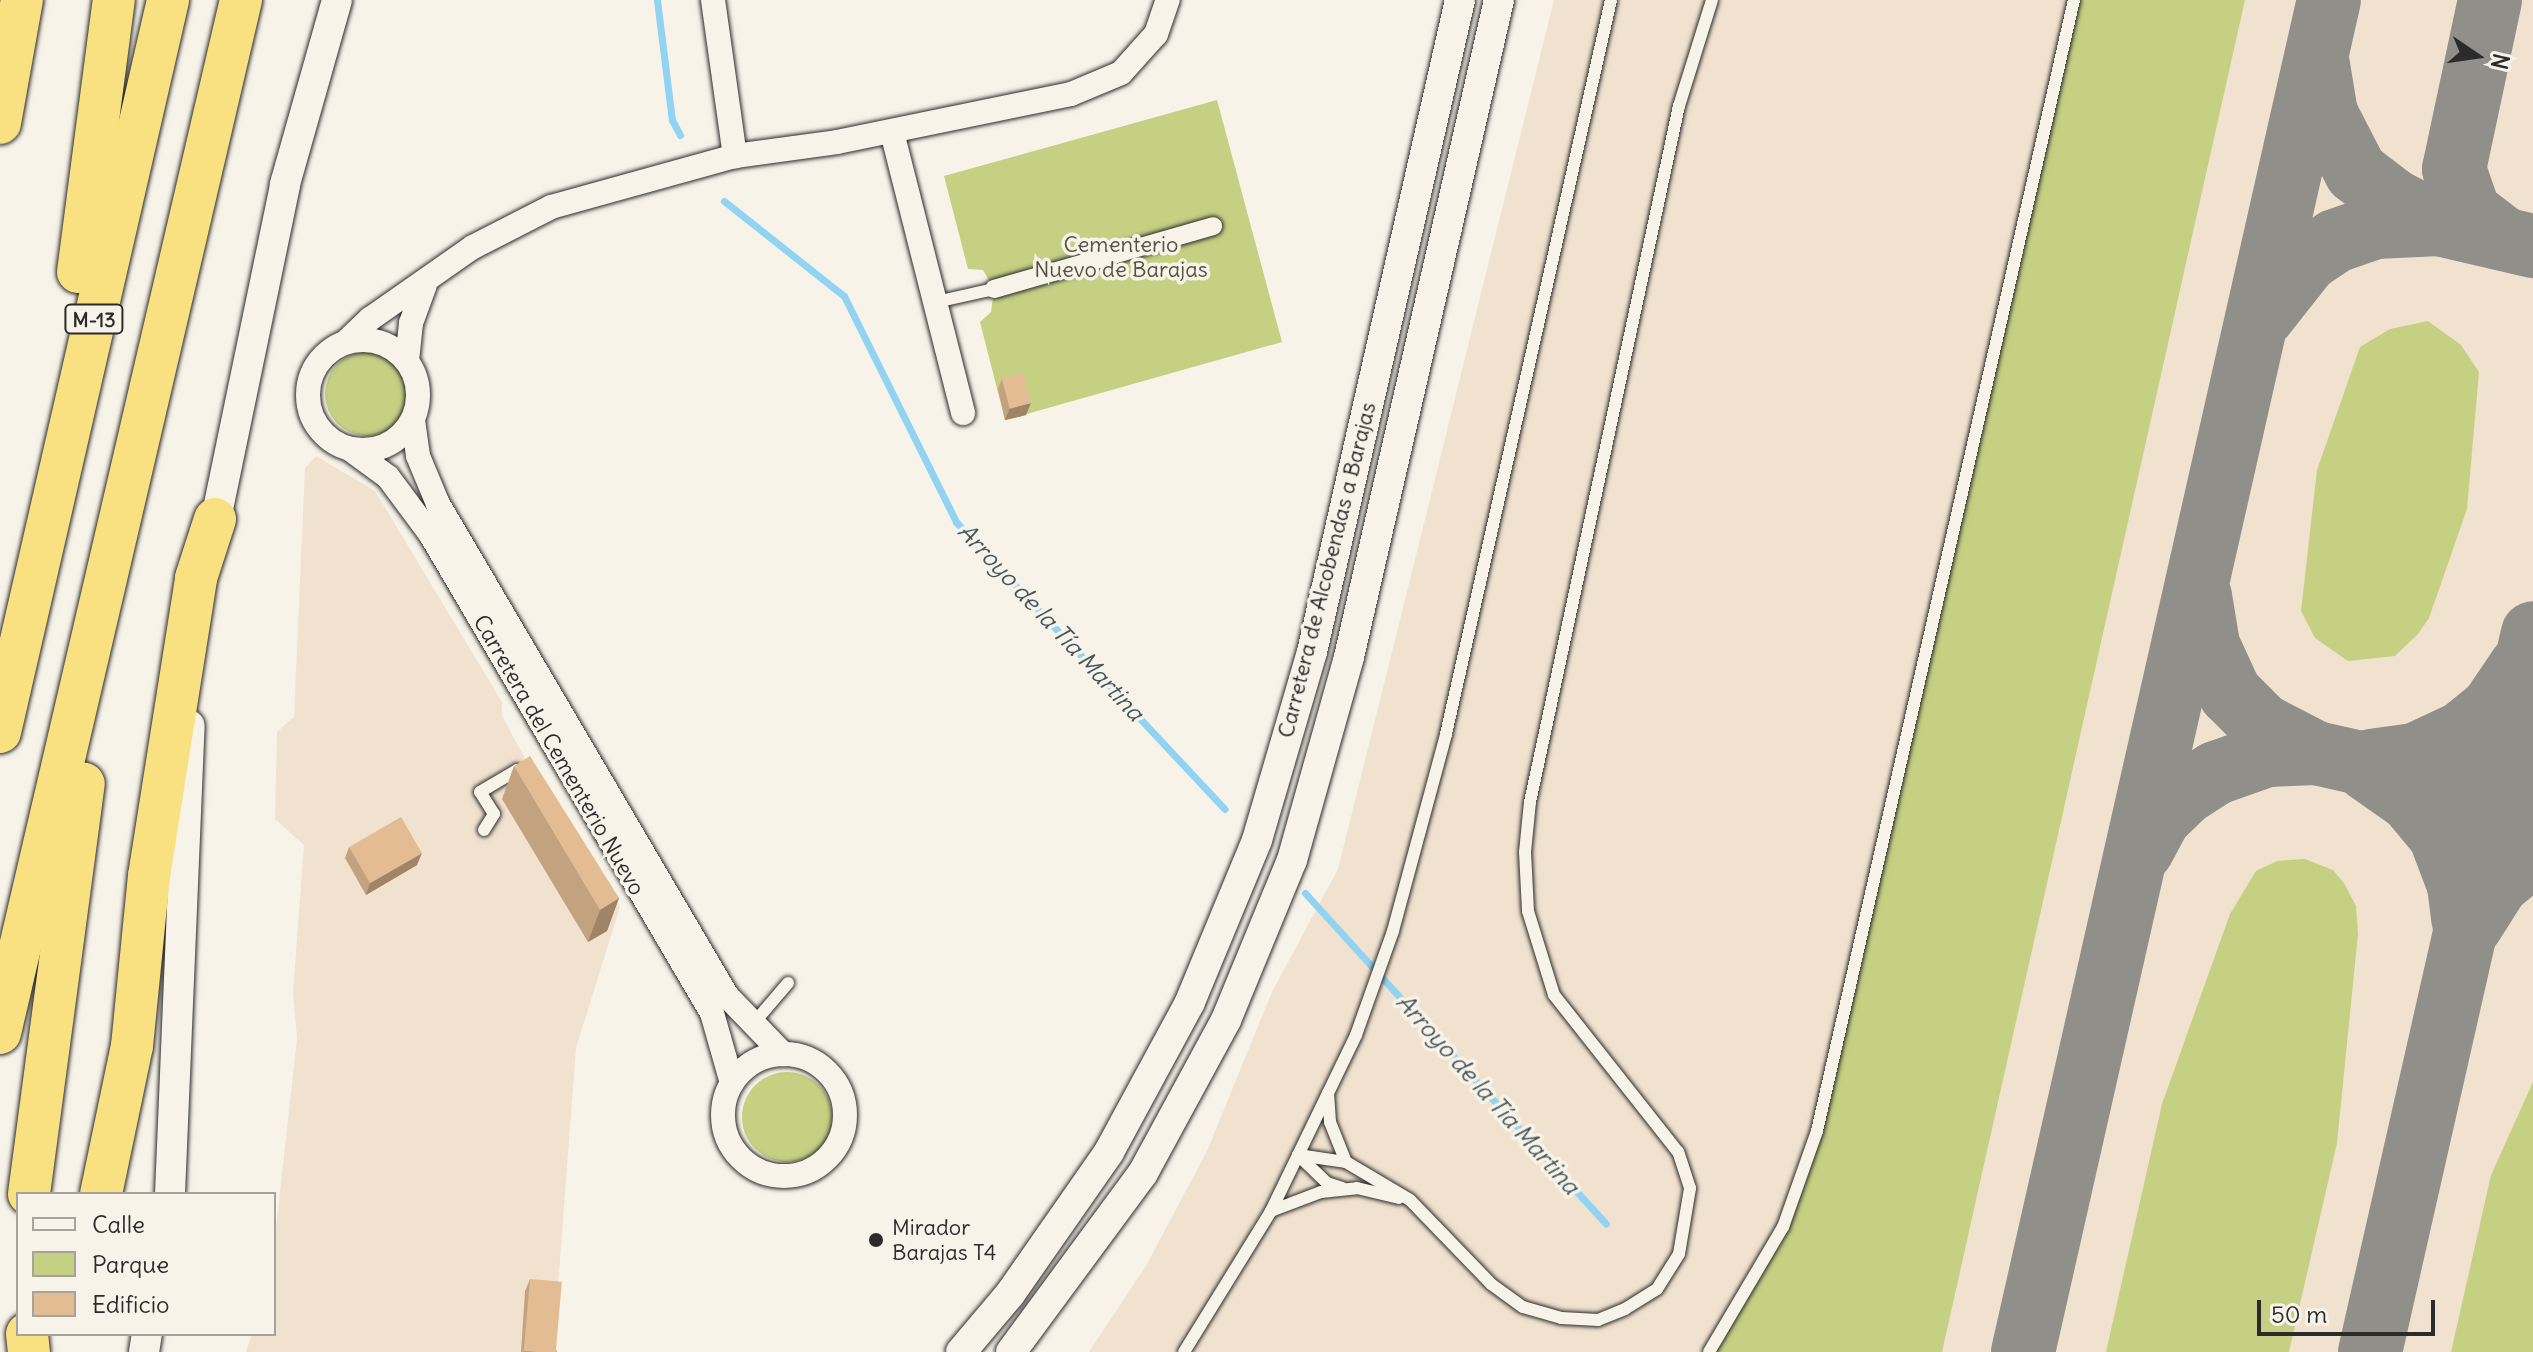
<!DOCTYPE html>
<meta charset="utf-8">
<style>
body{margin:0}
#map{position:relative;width:2533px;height:1352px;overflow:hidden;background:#f7f3e8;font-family:Delius,sans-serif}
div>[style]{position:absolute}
.built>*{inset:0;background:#f1e2cf}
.green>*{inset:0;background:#c5d083}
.round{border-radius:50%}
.stream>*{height:7px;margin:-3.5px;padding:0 3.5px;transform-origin:3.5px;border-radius:3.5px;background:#90d3f2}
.taxiway>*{height:64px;margin:-32px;padding:0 32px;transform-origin:32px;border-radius:32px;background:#918f8a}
.roads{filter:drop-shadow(0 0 2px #2b2b2b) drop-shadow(0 0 2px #2b2b2b)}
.service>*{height:12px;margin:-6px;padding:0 6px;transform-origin:6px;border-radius:6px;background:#f7f3e8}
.pedestrian>*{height:18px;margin:-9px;padding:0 9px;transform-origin:9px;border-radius:9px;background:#f7f3e8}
.minor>*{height:24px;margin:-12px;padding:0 12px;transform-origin:12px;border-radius:12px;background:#f7f3e8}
.minor>.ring{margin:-12px;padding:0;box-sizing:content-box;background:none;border:24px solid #f7f3e8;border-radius:50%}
.tertiary>*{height:30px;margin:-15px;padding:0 15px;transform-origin:15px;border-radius:15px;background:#f7f3e8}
.motorway>*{height:42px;margin:-21px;padding:0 21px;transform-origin:21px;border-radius:21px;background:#f9e181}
.bridges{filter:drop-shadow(0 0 2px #2b2b2b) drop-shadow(0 0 2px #2b2b2b)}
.motorway-bridge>*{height:42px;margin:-21px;padding:0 21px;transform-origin:21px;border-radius:21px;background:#f9e181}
.wall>*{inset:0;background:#c3a27f}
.shaded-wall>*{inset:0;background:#9f8468}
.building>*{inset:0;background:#e3bc94;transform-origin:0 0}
.dots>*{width:22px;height:22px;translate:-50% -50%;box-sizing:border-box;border:4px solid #f7f3e8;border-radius:50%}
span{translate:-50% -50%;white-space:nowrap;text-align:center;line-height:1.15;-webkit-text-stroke:7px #f7f3e8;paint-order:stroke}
.shield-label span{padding:2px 6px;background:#f7f3e8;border:2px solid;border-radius:6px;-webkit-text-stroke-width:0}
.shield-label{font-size:20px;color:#2b2b2b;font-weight:700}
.park-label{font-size:22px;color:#525441}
.street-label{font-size:22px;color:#2b2b2b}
.poi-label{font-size:22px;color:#2b2b2b}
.left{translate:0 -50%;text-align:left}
.water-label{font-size:24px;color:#44555d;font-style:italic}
.legend{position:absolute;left:16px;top:1192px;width:260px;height:144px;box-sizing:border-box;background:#f7f3e8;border:2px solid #a5a39c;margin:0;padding:10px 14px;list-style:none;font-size:24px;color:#2b2b2b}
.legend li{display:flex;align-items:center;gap:16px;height:40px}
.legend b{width:40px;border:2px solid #a5a39c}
.north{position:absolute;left:2437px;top:16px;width:80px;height:80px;-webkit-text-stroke:6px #f7f3e8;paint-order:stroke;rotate:103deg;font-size:22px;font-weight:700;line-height:32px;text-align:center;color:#2b2b2b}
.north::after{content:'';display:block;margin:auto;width:28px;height:36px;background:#2b2b2b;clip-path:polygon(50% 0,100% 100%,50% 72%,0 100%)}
.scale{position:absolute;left:2257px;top:1300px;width:178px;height:36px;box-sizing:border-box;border:4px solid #2b2b2b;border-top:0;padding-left:10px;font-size:24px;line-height:28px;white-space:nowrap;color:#2b2b2b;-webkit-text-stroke:6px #f7f3e8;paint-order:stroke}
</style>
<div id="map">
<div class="built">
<div style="clip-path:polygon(1554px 0,2533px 0,2533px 1352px,1089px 1352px,1147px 1264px,1207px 1151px,1272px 992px,1338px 869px)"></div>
<div style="clip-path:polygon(316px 456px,375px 491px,502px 702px,502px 716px,555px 814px,572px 825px,620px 907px,576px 1048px,553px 1352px,246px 1352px,252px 1334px,274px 1334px,274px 1246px,297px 1038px,293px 992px,304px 845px,275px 819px,277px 732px,294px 717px,305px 468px)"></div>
</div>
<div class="green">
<div style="clip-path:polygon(2074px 0,2245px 0,1942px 1352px,1709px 1352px,1783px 1227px,1817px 1131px)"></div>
<div style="clip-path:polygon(1217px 100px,1282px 342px,1005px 420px,980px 322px,991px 312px,994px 289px,983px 270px,968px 269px,944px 176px)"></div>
<div style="clip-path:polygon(2428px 321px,2461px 345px,2479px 372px,2467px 509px,2429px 618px,2418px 634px,2395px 656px,2348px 661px,2315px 638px,2301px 611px,2317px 470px,2360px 347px,2390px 329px)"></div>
<div class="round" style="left:325px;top:352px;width:84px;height:84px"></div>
<div style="clip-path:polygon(2305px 859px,2333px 870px,2344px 883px,2356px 906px,2358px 934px,2337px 1143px,2289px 1352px,2106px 1352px,2162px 1104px,2230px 914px,2256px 871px,2277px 861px)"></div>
<div class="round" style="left:742px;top:1072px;width:90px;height:90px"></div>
<div style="clip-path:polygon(2533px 1082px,2533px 1352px,2451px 1352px,2491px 1175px)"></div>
</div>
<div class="stream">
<div style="left:657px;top:0;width:121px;rotate:82.9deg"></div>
<div style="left:672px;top:120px;width:17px;rotate:62deg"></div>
<div style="left:724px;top:201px;width:153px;rotate:38.4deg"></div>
<div style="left:844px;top:296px;width:252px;rotate:63.6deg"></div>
<div style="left:956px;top:522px;width:393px;rotate:46.9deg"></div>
<div style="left:1305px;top:893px;width:447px;rotate:47.7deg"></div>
</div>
<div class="taxiway">
<div style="left:2490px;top:0;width:173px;rotate:102deg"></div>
<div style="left:2454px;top:169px;width:46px;rotate:70.8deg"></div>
<div style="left:2469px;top:212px;width:44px;rotate:37.6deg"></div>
<div style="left:2318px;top:65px;width:50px;rotate:80.7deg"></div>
<div style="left:2326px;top:114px;width:65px;rotate:62.7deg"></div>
<div style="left:2356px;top:172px;width:48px;rotate:37.3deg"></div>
<div style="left:2394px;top:201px;width:51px;rotate:27.1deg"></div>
<div style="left:2262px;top:317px;width:73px;rotate:-51.7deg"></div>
<div style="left:2307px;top:260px;width:34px;rotate:-34deg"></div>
<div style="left:2335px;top:241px;width:43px;rotate:-18.9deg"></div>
<div style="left:2376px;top:227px;width:63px;rotate:-2.7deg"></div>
<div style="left:2439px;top:224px;width:97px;rotate:13.2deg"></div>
<div style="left:2200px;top:596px;width:50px;rotate:80.7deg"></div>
<div style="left:2208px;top:645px;width:53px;rotate:65.4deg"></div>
<div style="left:2230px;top:693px;width:45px;rotate:45deg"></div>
<div style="left:2262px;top:725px;width:61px;rotate:27.4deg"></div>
<div style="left:2371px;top:761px;width:44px;rotate:-7.8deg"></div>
<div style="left:2415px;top:755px;width:52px;rotate:-25.1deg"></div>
<div style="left:2462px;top:733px;width:38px;rotate:-39deg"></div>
<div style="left:2492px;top:709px;width:52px;rotate:-56deg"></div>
<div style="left:2367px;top:769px;width:54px;rotate:35.2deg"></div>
<div style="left:2411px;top:800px;width:45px;rotate:50.4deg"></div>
<div style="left:2440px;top:835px;width:53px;rotate:69.2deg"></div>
<div style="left:2459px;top:885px;width:34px;rotate:83deg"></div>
<div style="left:2142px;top:850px;width:36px;rotate:-62deg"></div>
<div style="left:2159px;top:818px;width:36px;rotate:-44deg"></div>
<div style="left:2185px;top:793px;width:37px;rotate:-33deg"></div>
<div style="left:2216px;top:773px;width:54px;rotate:-19.4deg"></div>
<div style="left:2267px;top:755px;width:49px;rotate:-2.3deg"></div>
<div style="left:2316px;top:753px;width:222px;rotate:12.7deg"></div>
<div style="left:2471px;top:925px;width:49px;rotate:-57.6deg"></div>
<div style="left:2497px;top:884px;width:47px;rotate:-39.8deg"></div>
<div style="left:2023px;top:1352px;width:1386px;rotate:-77.25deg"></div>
<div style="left:2370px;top:1352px;width:737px;rotate:-77.23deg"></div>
</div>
<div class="roads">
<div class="service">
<div style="left:936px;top:302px;width:59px;rotate:-12.6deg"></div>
<div style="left:484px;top:830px;width:19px;rotate:-58deg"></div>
<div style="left:494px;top:814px;width:26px;rotate:-122deg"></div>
<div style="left:480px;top:792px;width:43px;rotate:-30.7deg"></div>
<div style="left:517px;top:770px;width:7px;rotate:56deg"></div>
<div style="left:753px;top:1024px;width:54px;rotate:-49.5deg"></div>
<div style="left:1328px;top:1093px;width:29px;rotate:86deg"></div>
<div style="left:1330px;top:1122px;width:43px;rotate:68.2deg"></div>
<div style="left:1298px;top:1155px;width:49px;rotate:8.3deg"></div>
<div style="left:1346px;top:1162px;width:74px;rotate:30.7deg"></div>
<div style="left:1410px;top:1200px;width:117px;rotate:46deg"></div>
<div style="left:1491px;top:1284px;width:39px;rotate:36deg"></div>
<div style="left:1523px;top:1307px;width:40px;rotate:16deg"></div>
<div style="left:1561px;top:1318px;width:37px;rotate:3deg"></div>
<div style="left:1598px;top:1320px;width:29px;rotate:-22deg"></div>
<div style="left:1625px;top:1309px;width:38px;rotate:-32deg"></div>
<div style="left:1657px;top:1289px;width:41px;rotate:-57.8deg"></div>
<div style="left:1679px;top:1254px;width:67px;rotate:-80.5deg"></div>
<div style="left:1690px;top:1188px;width:38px;rotate:-108deg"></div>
<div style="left:1678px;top:1152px;width:200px;rotate:-128.3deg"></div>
<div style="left:1554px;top:995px;width:88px;rotate:-107.2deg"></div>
<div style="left:1528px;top:911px;width:59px;rotate:-92.9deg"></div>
<div style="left:1525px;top:852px;width:50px;rotate:-84.3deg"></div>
<div style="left:1530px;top:802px;width:712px;rotate:-77.92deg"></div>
<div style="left:1679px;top:106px;width:111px;rotate:-72.7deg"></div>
<div style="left:1298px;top:1155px;width:40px;rotate:44deg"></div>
<div style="left:1327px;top:1183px;width:16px;rotate:18deg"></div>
<div style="left:1271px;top:1211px;width:53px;rotate:-20.8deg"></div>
<div style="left:1321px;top:1192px;width:36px;rotate:-6deg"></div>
<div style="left:1357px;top:1188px;width:43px;rotate:13.4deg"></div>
<div style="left:1184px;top:1352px;width:166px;rotate:-58.3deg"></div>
<div style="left:1271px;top:1211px;width:195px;rotate:-64.2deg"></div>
<div style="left:1356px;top:1035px;width:110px;rotate:-70.4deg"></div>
<div style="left:1393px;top:931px;width:204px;rotate:-74.9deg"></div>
<div style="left:1446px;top:734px;width:752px;rotate:-77.33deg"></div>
<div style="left:1709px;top:1352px;width:145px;rotate:-59.4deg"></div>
<div style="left:1783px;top:1227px;width:102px;rotate:-70.5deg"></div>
<div style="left:1817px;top:1131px;width:1160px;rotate:-77.2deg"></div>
</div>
<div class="pedestrian">
<div style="left:994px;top:289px;width:228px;rotate:-16deg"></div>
</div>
<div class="minor">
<div style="left:713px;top:0;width:158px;rotate:82deg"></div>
<div style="left:892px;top:132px;width:290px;rotate:75.8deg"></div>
<div class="ring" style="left:308px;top:340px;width:86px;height:86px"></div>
<div style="left:347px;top:341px;width:32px;rotate:-44deg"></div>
<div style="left:370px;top:319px;width:126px;rotate:-35deg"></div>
<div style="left:473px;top:247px;width:88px;rotate:-27.1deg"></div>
<div style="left:551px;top:207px;width:191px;rotate:-15.5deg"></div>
<div style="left:735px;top:156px;width:103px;rotate:-7.8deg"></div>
<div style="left:837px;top:142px;width:239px;rotate:-11.6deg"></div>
<div style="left:1071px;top:94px;width:54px;rotate:-22.8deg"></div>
<div style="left:1121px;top:73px;width:52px;rotate:-48.1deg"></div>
<div style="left:1156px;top:34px;width:36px;rotate:-71deg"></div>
<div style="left:407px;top:361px;width:38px;rotate:-84deg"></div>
<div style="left:411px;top:323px;width:40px;rotate:-69.8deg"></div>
<div style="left:413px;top:420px;width:36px;rotate:82deg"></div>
<div style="left:418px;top:456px;width:52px;rotate:67.4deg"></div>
<div style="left:438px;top:504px;width:571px;rotate:59.57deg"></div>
<div style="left:727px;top:996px;width:81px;rotate:46deg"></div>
<div style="left:350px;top:449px;width:47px;rotate:36.4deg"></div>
<div style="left:388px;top:477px;width:72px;rotate:53.4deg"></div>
<div style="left:431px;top:535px;width:554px;rotate:59.55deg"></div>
<div style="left:712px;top:1013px;width:73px;rotate:74.1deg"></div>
<div class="ring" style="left:723px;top:1054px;width:98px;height:98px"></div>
</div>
<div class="tertiary">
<div style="left:212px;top:538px;width:361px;rotate:-78.3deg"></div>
<div style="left:285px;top:184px;width:191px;rotate:-74.2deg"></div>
<div style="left:170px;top:1194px;width:469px;rotate:-87.6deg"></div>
<div style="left:144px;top:1352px;width:18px;rotate:-81deg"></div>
<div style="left:961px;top:1352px;width:76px;rotate:-49.8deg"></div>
<div style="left:1010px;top:1294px;width:173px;rotate:-55.1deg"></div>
<div style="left:1109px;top:1152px;width:170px;rotate:-61.6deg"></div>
<div style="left:1190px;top:1002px;width:175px;rotate:-67.5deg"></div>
<div style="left:1257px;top:840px;width:196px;rotate:-73.7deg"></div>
<div style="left:1312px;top:652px;width:669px;rotate:-77.21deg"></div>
<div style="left:1011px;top:1352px;width:222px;rotate:-53.6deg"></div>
<div style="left:1143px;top:1173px;width:174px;rotate:-61.5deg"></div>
<div style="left:1226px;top:1020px;width:173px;rotate:-67.6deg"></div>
<div style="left:1292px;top:860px;width:211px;rotate:-74.3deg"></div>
<div style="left:1349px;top:657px;width:674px;rotate:-77.14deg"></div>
</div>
<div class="motorway">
<div style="left:0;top:123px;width:125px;rotate:-79.9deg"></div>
<div style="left:78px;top:272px;width:274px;rotate:-82.5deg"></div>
<div style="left:0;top:732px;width:751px;rotate:-77.07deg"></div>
<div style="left:0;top:1033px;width:1061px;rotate:-76.87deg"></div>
<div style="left:29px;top:1194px;width:414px;rotate:-82.4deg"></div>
<div style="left:101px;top:1194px;width:151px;rotate:-78.2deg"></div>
<div style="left:132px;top:1046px;width:171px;rotate:-84.3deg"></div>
<div style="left:149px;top:876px;width:302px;rotate:-81deg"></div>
<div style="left:196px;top:578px;width:62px;rotate:-72.1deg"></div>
</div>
</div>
<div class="bridges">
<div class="motorway-bridge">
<div style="left:27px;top:1334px;width:18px;rotate:84deg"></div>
</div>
</div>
<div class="wall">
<div style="clip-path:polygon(1002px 378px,1026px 415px,1005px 420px,998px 389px)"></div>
<div style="clip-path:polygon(514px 766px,619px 898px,607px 931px,588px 942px,502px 799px)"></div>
<div style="clip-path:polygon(349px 847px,417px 865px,366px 895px,345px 858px)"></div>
<div style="clip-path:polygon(530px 1279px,557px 1352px,521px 1352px,525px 1291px)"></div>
</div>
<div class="shaded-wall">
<div style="clip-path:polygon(1031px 403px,1026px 415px,1005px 420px,1010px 408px)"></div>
<div style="clip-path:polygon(422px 853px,417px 865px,366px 895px,370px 883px)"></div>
<div style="clip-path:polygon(619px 898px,607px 931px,588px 942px,600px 910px)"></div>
</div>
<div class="building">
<div style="left:1023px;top:373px;width:31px;height:22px;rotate:75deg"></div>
<div style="clip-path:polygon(530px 756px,619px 898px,600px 910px,514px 766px)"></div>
<div style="left:401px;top:817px;width:42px;height:60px;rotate:60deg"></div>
<div style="left:530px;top:1279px;width:32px;height:72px;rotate:5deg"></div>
</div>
<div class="dots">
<div style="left:876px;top:1240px;background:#2b2b2b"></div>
</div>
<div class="shield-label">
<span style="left:94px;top:319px">M-13</span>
</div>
<div class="park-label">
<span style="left:1121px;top:257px">Cementerio<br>Nuevo de Barajas</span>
</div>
<div class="street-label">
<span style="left:1327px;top:570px;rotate:-76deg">Carretera de Alcobendas a Barajas</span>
<span style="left:559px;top:755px;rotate:60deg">Carretera del Cementerio Nuevo</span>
</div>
<div class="poi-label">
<span class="left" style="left:892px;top:1240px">Mirador<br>Barajas T4</span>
</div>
<div class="water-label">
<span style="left:1051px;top:622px;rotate:47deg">Arroyo de la Tía Martina</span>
<span style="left:1488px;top:1094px;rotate:48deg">Arroyo de la Tía Martina</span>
</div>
<ul class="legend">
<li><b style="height:10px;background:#f7f3e8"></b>Calle</li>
<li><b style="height:22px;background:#c5d083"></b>Parque</li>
<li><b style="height:22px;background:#e3bc94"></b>Edificio</li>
</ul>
<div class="north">N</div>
<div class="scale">50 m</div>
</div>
